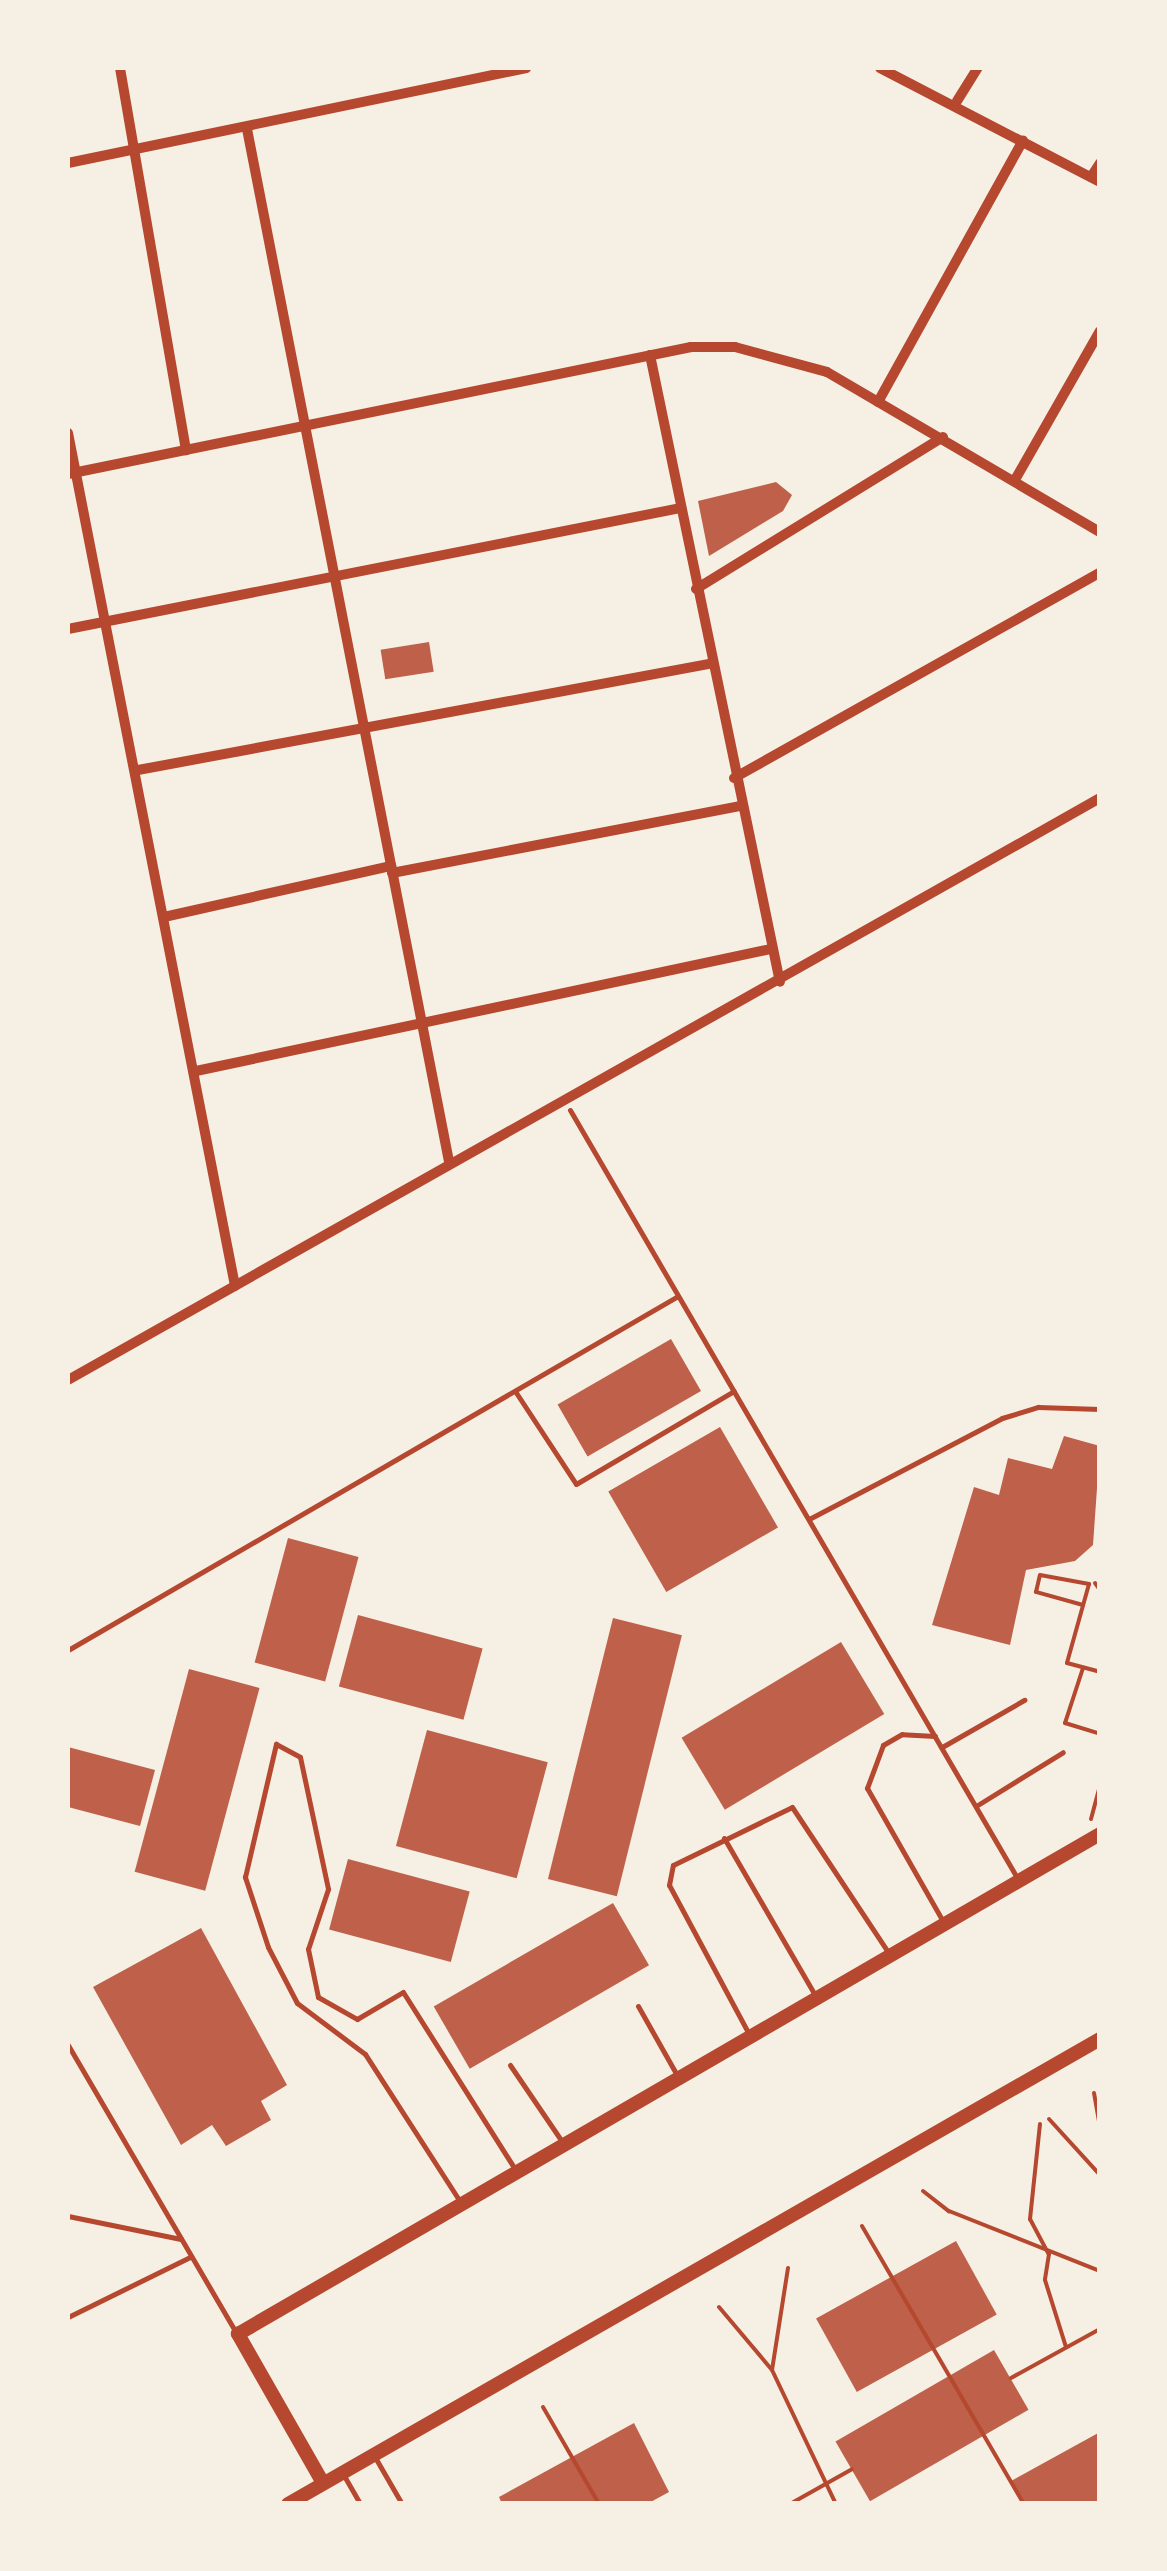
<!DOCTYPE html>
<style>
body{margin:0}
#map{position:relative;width:1167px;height:2571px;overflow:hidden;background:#f6efe4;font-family:Commissioner,sans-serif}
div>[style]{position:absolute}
.building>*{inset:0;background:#bf614a;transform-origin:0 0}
.path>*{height:4px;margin:-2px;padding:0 2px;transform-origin:2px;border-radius:2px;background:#b5482f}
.service>*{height:5px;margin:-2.5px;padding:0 2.5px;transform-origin:2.5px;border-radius:2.5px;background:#b5482f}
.minor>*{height:10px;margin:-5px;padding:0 5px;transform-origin:5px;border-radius:5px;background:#b5482f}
.tertiary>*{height:14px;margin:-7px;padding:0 7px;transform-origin:7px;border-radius:7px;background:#b5482f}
span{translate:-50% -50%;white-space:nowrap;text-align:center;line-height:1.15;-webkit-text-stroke:8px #f6efe4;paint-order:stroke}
.frame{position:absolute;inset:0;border:70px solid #f6efe4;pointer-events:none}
</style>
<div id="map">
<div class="building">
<div style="clip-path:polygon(776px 482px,792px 495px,783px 511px,709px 556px,698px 501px)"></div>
<div style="left:429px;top:642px;width:30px;height:49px;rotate:81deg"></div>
<div style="left:671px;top:1339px;width:60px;height:131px;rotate:60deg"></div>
<div style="left:720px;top:1427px;width:116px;height:129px;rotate:60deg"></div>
<div style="clip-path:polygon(1064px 1436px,1100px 1446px,1093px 1545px,1075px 1561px,1026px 1570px,1010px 1645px,932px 1625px,974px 1487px,999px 1495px,1008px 1458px,1052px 1469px)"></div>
<div style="left:288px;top:1538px;width:73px;height:129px;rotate:15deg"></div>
<div style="left:358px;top:1615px;width:129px;height:74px;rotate:15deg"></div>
<div style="left:613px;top:1618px;width:71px;height:269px;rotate:14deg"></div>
<div style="left:841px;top:1642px;width:84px;height:186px;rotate:59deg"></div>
<div style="left:189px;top:1669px;width:73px;height:210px;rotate:15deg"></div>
<div style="left:427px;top:1730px;width:125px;height:120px;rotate:15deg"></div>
<div style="clip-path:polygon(68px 1747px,155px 1770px,140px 1826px,68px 1807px)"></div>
<div style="left:348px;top:1859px;width:126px;height:73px;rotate:15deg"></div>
<div style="left:613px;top:1903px;width:72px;height:207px;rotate:60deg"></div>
<div style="clip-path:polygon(201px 1928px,287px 2085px,261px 2101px,271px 2120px,226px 2146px,212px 2125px,181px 2145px,93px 1987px)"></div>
<div style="left:956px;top:2241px;width:84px;height:160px;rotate:61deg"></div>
<div style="left:994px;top:2350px;width:69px;height:183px;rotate:60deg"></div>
<div style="clip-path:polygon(634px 2423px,669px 2492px,647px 2504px,502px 2504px,499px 2497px)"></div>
<div style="clip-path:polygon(1100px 2432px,1100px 2504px,1024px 2504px,1011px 2481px)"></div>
</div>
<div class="path">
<div style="left:1095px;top:1583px;width:9px;rotate:54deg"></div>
<div style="left:1083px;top:1605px;width:49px;rotate:-164.5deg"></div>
<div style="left:1036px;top:1592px;width:17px;rotate:-77deg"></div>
<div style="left:1040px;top:1575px;width:50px;rotate:10.4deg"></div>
<div style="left:1089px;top:1584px;width:82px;rotate:105.6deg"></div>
<div style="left:1067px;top:1663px;width:34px;rotate:15deg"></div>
<div style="left:1083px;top:1668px;width:58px;rotate:108.1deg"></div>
<div style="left:1065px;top:1723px;width:37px;rotate:17deg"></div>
<div style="left:1091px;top:1819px;width:35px;rotate:-75deg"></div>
<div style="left:1094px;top:2093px;width:36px;rotate:80deg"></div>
<div style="left:1049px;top:2119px;width:76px;rotate:47.7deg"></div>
<div style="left:1040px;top:2124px;width:96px;rotate:96deg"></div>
<div style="left:1030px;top:2219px;width:40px;rotate:62deg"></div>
<div style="left:1049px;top:2254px;width:26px;rotate:99deg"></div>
<div style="left:1045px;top:2280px;width:70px;rotate:72.6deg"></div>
<div style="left:923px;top:2191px;width:33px;rotate:38deg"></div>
<div style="left:949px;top:2211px;width:162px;rotate:21.7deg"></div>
<div style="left:862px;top:2226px;width:322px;rotate:59.8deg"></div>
<div style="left:788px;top:2268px;width:103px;rotate:98.9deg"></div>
<div style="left:772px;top:2370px;width:148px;rotate:64.5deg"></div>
<div style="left:719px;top:2307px;width:82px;rotate:49.9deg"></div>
<div style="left:1011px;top:2378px;width:102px;rotate:-28.8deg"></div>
<div style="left:543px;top:2407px;width:112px;rotate:60deg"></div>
<div style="left:790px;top:2504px;width:71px;rotate:-29.4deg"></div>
</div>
<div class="service">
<div style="left:570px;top:1110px;width:892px;rotate:59.79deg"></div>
<div style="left:515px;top:1391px;width:111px;rotate:56.7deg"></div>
<div style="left:576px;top:1484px;width:183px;rotate:-30.5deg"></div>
<div style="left:809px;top:1519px;width:218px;rotate:-27.6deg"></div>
<div style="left:1002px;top:1418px;width:38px;rotate:-17deg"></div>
<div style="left:1038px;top:1407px;width:62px;rotate:1.8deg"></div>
<div style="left:68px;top:1650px;width:705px;rotate:-30.13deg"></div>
<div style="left:935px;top:1736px;width:33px;rotate:-177deg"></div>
<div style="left:902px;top:1734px;width:22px;rotate:150deg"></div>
<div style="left:883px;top:1745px;width:46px;rotate:110.4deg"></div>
<div style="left:867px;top:1788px;width:153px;rotate:60.3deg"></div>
<div style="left:942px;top:1747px;width:95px;rotate:-29.8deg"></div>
<div style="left:976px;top:1806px;width:102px;rotate:-31.8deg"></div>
<div style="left:724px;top:1838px;width:184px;rotate:59.9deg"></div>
<div style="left:638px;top:2006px;width:81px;rotate:60.6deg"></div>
<div style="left:750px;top:2036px;width:171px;rotate:-118.2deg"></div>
<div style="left:669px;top:1885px;width:20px;rotate:-79deg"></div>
<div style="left:673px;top:1865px;width:132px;rotate:-26deg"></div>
<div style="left:792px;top:1807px;width:178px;rotate:56.5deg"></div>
<div style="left:68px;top:2045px;width:333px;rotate:59.7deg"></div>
<div style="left:510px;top:2065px;width:94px;rotate:55.8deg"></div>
<div style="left:461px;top:2203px;width:177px;rotate:-122.8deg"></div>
<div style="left:365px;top:2054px;width:85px;rotate:-143.1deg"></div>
<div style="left:297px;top:2003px;width:63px;rotate:-117.4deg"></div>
<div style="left:268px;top:1947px;width:74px;rotate:-108.2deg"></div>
<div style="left:245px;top:1877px;width:137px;rotate:-76.9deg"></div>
<div style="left:276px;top:1744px;width:27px;rotate:28deg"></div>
<div style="left:300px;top:1757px;width:135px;rotate:78deg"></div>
<div style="left:328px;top:1889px;width:63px;rotate:108.4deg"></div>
<div style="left:308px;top:1949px;width:49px;rotate:78.2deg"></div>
<div style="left:318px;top:1997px;width:45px;rotate:29.4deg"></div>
<div style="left:357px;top:2019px;width:53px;rotate:-30.4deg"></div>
<div style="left:403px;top:1992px;width:212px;rotate:57.7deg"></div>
<div style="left:68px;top:2216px;width:115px;rotate:11.5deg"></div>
<div style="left:68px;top:2317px;width:136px;rotate:-26.2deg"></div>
<div style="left:376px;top:2459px;width:52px;rotate:60deg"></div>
<div style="left:343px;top:2474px;width:34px;rotate:60deg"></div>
</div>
<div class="minor">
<div style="left:120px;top:68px;width:388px;rotate:80.2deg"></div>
<div style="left:880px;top:68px;width:248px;rotate:27.4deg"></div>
<div style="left:957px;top:101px;width:39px;rotate:-58deg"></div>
<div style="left:247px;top:129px;width:1052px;rotate:78.93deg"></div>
<div style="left:68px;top:163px;width:468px;rotate:-11.7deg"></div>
<div style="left:1091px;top:177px;width:17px;rotate:-57deg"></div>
<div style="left:650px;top:355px;width:640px;rotate:78.29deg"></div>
<div style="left:878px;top:402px;width:299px;rotate:-61deg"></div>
<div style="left:68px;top:433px;width:869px;rotate:78.92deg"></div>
<div style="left:68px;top:474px;width:636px;rotate:-11.52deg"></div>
<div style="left:691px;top:347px;width:44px"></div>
<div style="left:735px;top:347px;width:95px;rotate:15.2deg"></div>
<div style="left:827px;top:372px;width:316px;rotate:30.4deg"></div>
<div style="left:1016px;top:478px;width:169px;rotate:-60.3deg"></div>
<div style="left:696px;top:589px;width:290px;rotate:-31.6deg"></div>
<div style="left:68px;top:629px;width:625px;rotate:-11.17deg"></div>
<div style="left:138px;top:770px;width:581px;rotate:-10.52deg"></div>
<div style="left:734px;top:778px;width:420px;rotate:-29.3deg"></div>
<div style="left:392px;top:873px;width:354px;rotate:-10.9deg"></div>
<div style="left:164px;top:917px;width:233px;rotate:-12.7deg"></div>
<div style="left:196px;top:1071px;width:588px;rotate:-11.98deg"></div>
<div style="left:68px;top:1380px;width:1185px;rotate:-29.42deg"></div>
</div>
<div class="tertiary">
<div style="left:323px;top:2483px;width:172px;rotate:-119.7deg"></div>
<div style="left:238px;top:2334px;width:997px;rotate:-30.12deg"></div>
<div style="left:288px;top:2504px;width:936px;rotate:-29.8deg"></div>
</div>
<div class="frame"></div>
</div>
